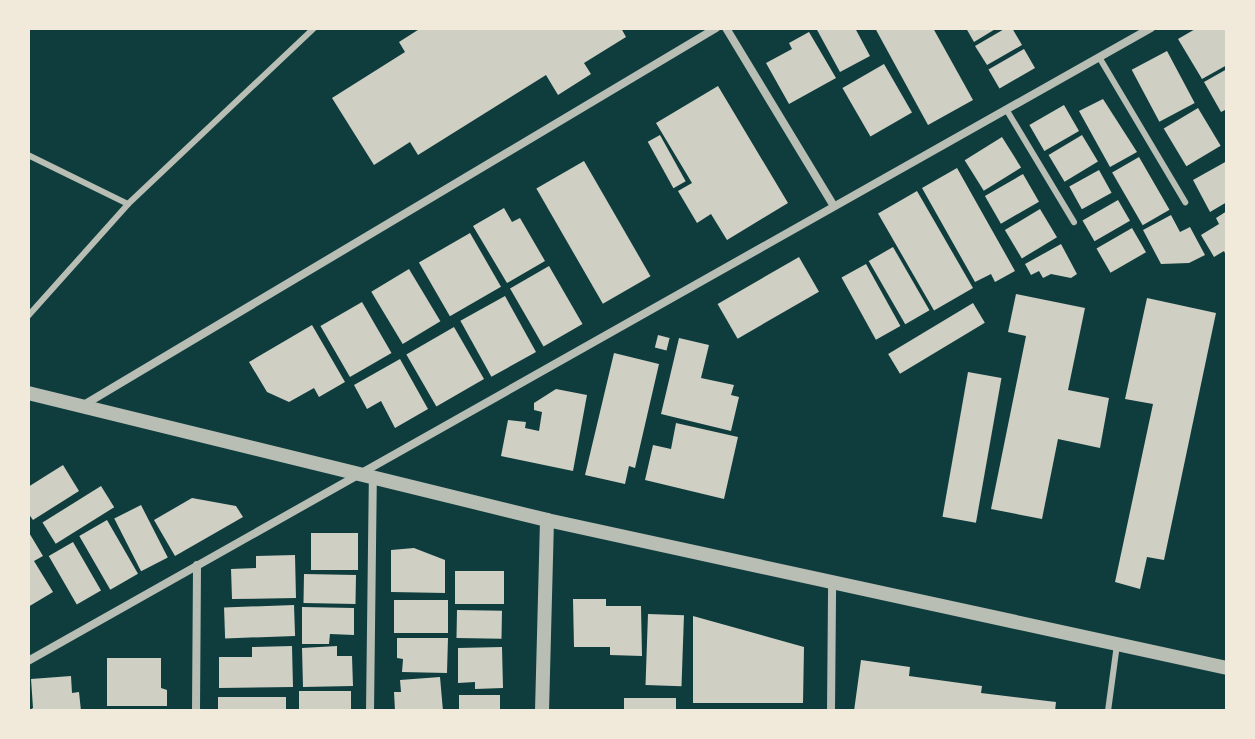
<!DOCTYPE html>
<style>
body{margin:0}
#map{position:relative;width:1255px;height:739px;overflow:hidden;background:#0f3d3e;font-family:"Alegreya Sans",sans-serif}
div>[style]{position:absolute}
.building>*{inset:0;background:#cfcfc3;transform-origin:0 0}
.service>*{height:6px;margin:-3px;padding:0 3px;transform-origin:3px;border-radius:3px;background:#b8beb3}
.minor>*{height:8px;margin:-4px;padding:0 4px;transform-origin:4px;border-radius:4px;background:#b8beb3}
.tertiary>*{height:14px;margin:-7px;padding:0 7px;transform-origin:7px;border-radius:7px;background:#b8beb3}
span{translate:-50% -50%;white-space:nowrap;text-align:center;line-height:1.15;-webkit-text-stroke:7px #f1e9da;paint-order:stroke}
.frame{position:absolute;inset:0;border:30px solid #f1e9da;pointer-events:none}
</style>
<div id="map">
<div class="building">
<div style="clip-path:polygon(421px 28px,621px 28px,626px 37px,584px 63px,591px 74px,558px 95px,546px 75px,418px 155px,410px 142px,374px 165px,332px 98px,405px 52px,399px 42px)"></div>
<div style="clip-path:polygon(816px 28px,855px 28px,870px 56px,840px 72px)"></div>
<div style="clip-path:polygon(875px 28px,933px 28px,973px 100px,928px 125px)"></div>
<div style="clip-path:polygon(966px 28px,997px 28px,974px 42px)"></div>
<div style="clip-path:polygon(1006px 28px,1012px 28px,1022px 45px,987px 65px,975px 46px)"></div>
<div style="clip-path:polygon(1197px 28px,1227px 30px,1227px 65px,1202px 79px,1178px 39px)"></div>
<div style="clip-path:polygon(809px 32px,836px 78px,789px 104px,766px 63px,792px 49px,789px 43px)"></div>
<div style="left:1024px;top:49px;width:22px;height:41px;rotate:60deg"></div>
<div style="left:1167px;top:51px;width:59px;height:40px;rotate:62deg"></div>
<div style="left:884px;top:64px;width:56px;height:48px;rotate:60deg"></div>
<div style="clip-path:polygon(1227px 69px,1227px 109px,1221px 112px,1204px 82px)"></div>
<div style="clip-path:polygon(718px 86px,788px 203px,727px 240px,711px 214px,697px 223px,678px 191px,692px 183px,656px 123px)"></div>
<div style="clip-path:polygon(1103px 99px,1137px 152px,1110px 167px,1079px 111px)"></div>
<div style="left:1064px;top:105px;width:30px;height:40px;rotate:60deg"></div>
<div style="left:1198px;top:108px;width:44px;height:40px;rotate:59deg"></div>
<div style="left:660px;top:135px;width:53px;height:14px;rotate:61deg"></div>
<div style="left:1082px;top:135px;width:31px;height:39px;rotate:59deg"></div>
<div style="left:1002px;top:137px;width:36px;height:44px;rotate:58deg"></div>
<div style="left:1139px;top:157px;width:61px;height:31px;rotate:60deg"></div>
<div style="left:584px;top:161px;width:133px;height:55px;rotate:60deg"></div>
<div style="clip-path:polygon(1227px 161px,1227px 202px,1210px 212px,1193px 180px)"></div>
<div style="clip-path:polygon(957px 168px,1015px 271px,995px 282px,991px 274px,975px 282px,922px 188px)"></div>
<div style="left:1099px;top:170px;width:26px;height:34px;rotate:61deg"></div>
<div style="left:1023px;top:174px;width:32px;height:44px;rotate:60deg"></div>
<div style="left:917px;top:191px;width:112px;height:45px;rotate:60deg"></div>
<div style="left:1118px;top:200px;width:24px;height:41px;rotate:60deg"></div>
<div style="clip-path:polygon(504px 208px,512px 222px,520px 218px,545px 261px,507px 283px,473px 226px)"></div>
<div style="left:1040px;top:209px;width:33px;height:41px;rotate:59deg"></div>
<div style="clip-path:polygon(1227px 211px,1227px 258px,1224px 251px,1214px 257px,1201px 235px,1219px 224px,1216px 218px)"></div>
<div style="clip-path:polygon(1171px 215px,1180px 232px,1190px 227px,1205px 255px,1189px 263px,1161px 264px,1143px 230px)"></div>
<div style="left:1132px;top:228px;width:28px;height:41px;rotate:60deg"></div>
<div style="left:470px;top:233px;width:62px;height:59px;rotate:60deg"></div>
<div style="clip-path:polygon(1061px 244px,1077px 274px,1071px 278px,1051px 274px,1043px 278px,1039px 271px,1031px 275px,1025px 264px)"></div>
<div style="left:893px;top:247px;width:73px;height:28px;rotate:60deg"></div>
<div style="left:799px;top:257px;width:40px;height:94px;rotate:60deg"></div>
<div style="left:866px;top:264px;width:71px;height:28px;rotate:61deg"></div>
<div style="left:549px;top:266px;width:67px;height:45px;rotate:60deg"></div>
<div style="left:409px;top:269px;width:61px;height:44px;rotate:59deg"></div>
<div style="clip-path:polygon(1016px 294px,1085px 308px,1068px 390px,1109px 398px,1100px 448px,1058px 439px,1042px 519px,991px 509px,1026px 336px,1008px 332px)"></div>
<div style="left:505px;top:296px;width:64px;height:51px;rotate:61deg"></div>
<div style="clip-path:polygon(1147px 298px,1216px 313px,1164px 560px,1147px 557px,1140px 589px,1115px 582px,1153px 404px,1125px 399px)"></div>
<div style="left:362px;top:302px;width:59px;height:48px;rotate:60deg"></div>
<div style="left:973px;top:303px;width:23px;height:99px;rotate:59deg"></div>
<div style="clip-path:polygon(312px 325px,345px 382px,319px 397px,314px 388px,289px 402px,267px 392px,249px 362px)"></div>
<div style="left:454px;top:327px;width:60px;height:55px;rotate:60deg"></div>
<div style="left:658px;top:335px;width:12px;height:13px;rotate:14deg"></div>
<div style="clip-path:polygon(679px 338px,709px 345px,701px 378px,734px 385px,731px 395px,739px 397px,731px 431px,661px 414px)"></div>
<div style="clip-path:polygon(614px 353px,659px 364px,635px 468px,629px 466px,625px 484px,585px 475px)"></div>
<div style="clip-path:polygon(400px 359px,428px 409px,395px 428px,381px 401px,367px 409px,354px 385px)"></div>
<div style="left:968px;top:372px;width:34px;height:147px;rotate:10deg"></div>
<div style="clip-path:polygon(556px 389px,587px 395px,573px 471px,501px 456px,508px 420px,526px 422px,525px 428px,539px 431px,542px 412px,534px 410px,534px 403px)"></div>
<div style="clip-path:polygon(676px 423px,738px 437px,724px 499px,645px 480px,653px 445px,671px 449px)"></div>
<div style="clip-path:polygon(63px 465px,79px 491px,33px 520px,28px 513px,28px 487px)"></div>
<div style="left:101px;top:486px;width:25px;height:69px;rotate:58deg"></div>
<div style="clip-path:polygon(192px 498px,236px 506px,243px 517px,175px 556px,154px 520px)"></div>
<div style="left:141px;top:505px;width:59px;height:30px;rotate:63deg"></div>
<div style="left:107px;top:520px;width:62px;height:32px;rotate:60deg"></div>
<div style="clip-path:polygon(28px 531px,43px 556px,34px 561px,53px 592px,28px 607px)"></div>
<div style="left:311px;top:533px;width:47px;height:37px"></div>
<div style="left:73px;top:542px;width:56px;height:28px;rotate:60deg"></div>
<div style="clip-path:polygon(414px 548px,445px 560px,445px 593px,391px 592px,391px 550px)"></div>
<div style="clip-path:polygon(295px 555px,296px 598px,232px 599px,231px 569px,256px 568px,256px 556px)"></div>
<div style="left:455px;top:571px;width:49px;height:33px"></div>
<div style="left:304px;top:574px;width:52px;height:29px;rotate:1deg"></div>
<div style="clip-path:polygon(573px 599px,606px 599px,606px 606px,641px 606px,642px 656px,610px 655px,610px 647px,574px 647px)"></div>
<div style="left:448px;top:600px;width:33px;height:54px;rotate:90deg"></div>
<div style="left:294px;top:605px;width:31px;height:70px;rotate:88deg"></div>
<div style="clip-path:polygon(302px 607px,354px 608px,354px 635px,330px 634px,329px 644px,302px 644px)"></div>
<div style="left:457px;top:610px;width:45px;height:28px;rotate:1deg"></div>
<div style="left:648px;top:614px;width:36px;height:71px;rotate:2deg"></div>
<div style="clip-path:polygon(693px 616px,804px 647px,803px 703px,693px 703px)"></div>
<div style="clip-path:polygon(397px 638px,448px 638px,447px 673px,402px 672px,403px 659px,397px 658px)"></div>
<div style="clip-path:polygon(292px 646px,293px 687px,219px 688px,219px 657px,252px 657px,252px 647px)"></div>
<div style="clip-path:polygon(337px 646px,337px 656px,352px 656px,353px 686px,303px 687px,302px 648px)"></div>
<div style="clip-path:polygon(502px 647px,503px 688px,475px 689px,475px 682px,458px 683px,458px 648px)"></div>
<div style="clip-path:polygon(107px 658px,161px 658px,161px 688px,167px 690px,167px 706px,107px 706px)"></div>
<div style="clip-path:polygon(861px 660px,910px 667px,909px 676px,982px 686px,981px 693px,1056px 702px,1055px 711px,854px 711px)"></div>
<div style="clip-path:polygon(71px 676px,72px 693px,79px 692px,81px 711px,28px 711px,33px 708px,31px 679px)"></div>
<div style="clip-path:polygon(440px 677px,443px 711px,395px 711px,394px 692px,401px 692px,400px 680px)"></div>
<div style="left:351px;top:691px;width:20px;height:52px;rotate:90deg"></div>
<div style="left:459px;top:695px;width:41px;height:16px"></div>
<div style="left:286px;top:697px;width:14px;height:68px;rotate:90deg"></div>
<div style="left:624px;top:698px;width:52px;height:13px"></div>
</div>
<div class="service">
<div style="left:1099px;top:57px;width:169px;rotate:59.3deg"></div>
<div style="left:1006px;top:109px;width:132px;rotate:59deg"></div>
<div style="left:28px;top:155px;width:111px;rotate:26.1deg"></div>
<div style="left:28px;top:316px;width:150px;rotate:-48.2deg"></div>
<div style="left:128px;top:204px;width:256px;rotate:-43.4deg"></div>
<div style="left:1108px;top:711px;width:68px;rotate:-82.3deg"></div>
</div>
<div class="minor">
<div style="left:726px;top:28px;width:208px;rotate:58.8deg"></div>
<div style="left:82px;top:406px;width:738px;rotate:-30.8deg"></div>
<div style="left:28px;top:661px;width:1289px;rotate:-29.41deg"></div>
<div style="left:196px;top:711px;width:146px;rotate:-89.6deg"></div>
<div style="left:370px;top:711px;width:233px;rotate:-89.3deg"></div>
<div style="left:831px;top:711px;width:127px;rotate:-89.5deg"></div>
</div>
<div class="tertiary">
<div style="left:28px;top:393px;width:534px;rotate:13.75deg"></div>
<div style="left:547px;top:520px;width:696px;rotate:12.28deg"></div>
<div style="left:542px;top:711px;width:191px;rotate:-88.5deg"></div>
</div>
<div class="frame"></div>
</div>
